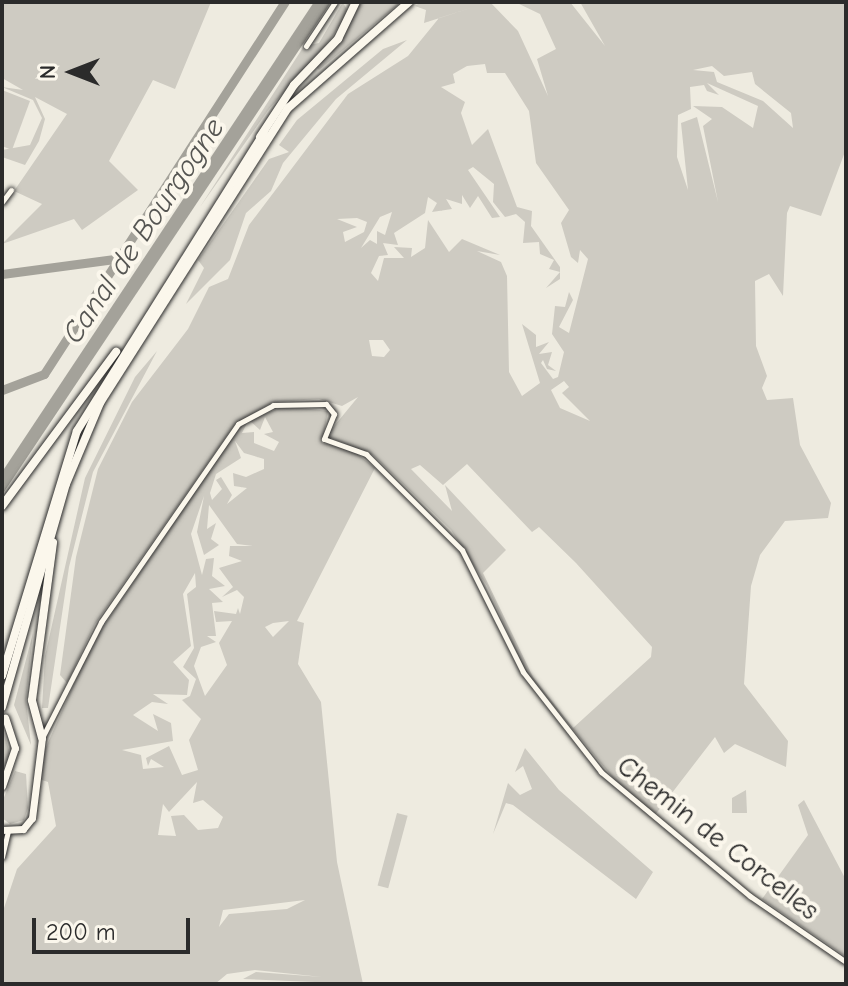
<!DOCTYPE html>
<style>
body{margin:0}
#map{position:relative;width:848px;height:986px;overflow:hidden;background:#eeebe0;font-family:"Comic Neue",sans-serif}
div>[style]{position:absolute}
.green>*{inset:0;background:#cecbc2;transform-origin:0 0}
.water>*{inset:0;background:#a4a29a}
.river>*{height:9px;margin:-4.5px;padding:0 4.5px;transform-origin:4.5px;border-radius:4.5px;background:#a4a29a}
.roads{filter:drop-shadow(0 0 2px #2b2b2b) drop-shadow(0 0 2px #2b2b2b)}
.minor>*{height:5px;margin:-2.5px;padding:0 2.5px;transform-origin:2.5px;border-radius:2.5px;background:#fbf7ec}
.secondary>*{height:7px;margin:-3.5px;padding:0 3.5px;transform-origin:3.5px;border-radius:3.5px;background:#fbf7ec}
.motorway>*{height:8px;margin:-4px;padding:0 4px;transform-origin:4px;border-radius:4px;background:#fbf7ec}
span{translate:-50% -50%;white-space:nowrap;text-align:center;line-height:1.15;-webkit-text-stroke:8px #fbf7ec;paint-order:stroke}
.street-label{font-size:28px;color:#2b2b2b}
.water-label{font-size:30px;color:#555552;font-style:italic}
.frame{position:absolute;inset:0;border:4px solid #2b2b2b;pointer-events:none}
.north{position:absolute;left:32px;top:32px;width:80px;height:80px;-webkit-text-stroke:6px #fbf7ec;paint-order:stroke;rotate:270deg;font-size:22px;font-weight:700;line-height:32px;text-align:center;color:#2b2b2b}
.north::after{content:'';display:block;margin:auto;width:28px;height:36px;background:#2b2b2b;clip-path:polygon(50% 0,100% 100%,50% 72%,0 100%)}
.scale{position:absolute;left:32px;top:918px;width:158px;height:36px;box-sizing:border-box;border:4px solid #2b2b2b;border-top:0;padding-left:10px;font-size:24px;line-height:28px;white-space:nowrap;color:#2b2b2b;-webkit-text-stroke:6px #fbf7ec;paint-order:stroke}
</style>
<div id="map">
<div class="green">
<div style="clip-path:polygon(2px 2px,211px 2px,175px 89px,153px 80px,109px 161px,138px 190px,82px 230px,74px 219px,2px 244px,42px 204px,14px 191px,67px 114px,35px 97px,45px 119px,39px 141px,25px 165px,2px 157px,2px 150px,30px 145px,42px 118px,33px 100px,2px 87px,23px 90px,2px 78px)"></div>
<div style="clip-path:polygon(343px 2px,348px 12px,330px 40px,269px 109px,200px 207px,304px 46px,319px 43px)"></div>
<div style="clip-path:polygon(360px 2px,401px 2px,319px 70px,316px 67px)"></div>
<div style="clip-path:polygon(evenodd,421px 2px,490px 2px,518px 31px,548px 96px,537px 59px,556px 49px,540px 14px,515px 2px,570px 2px,605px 46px,580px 2px,846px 2px,846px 149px,821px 216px,790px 206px,787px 213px,783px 296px,769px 274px,755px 281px,756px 346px,767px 376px,762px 388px,767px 400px,793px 398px,800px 445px,831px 503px,828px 518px,785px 521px,760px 555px,751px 586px,744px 684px,788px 741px,786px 767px,735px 744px,724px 753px,715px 737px,655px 815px,618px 784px,525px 671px,487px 586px,451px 530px,373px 455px,326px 436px,358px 397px,342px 406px,319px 399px,273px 402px,235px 424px,95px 624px,67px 683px,60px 675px,76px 557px,98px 469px,132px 402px,188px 329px,209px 287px,228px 279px,249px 225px,348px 94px,408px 56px,439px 18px,477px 6px,424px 23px,426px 10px,415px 6px,421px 2px,485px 64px,487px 73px,505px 73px,529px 111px,536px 163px,569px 210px,561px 223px,571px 257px,578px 263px,580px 250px,588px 259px,569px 333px,559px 327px,573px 300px,569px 292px,565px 307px,555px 306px,552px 334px,564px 352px,558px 377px,553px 379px,541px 363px,543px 360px,547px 369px,556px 371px,548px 365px,552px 352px,539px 354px,549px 342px,536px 347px,536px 335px,522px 324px,540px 383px,522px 396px,509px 372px,507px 276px,501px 262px,477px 251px,500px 255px,462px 239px,449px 252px,428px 220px,425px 248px,411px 257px,412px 248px,394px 247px,404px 258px,384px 258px,378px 281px,371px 273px,379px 256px,388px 255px,383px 243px,398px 245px,394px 233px,425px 213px,428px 197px,437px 203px,432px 212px,452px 209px,446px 199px,462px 204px,462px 195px,470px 208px,478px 196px,492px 218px,500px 217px,468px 170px,473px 167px,494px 184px,493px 202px,505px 217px,516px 214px,525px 222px,523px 243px,539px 242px,540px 254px,554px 260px,549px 269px,560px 272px,546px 288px,560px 279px,560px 267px,531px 226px,532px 211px,517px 207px,488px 129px,472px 145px,461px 113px,465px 102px,441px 87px,455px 83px,453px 74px,467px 66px,485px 64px,421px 2px,712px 66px,724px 76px,752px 72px,755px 84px,791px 113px,793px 128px,763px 101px,717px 82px,714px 72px,693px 70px,712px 66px,421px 2px,707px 83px,758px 106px,753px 128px,722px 107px,693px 106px,712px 119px,703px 126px,718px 202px,697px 117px,681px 123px,688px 190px,677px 157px,678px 115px,691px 109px,690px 87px,704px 85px,707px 91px,719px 95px,707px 83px,421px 2px,392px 212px,385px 235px,377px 231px,377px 244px,370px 240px,361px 248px,380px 217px,392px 212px,421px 2px,357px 218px,367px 222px,364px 232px,345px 242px,343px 232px,357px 227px,337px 219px,357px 218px,421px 2px,369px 340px,383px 340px,390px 350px,384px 357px,372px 356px,369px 340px,421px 2px,564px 381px,569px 387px,562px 393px,590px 421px,560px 408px,551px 390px,564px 381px,421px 2px,467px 464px,532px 532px,539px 527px,576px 563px,652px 647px,651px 657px,573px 728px,533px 677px,483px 573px,506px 550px,445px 485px,452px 511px,411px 469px,420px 465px,443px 485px,467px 464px)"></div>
<div style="clip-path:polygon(407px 40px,336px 99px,283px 163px,271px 191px,246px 213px,230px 260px,186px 304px,204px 268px,198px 260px,269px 159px,289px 152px,279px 145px,297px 120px,383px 49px)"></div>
<div style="clip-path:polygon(2px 90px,30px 101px,12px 150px,2px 146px)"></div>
<div style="clip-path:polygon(157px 351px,93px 472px,69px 567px,48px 708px,42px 708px,45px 656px,85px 478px,135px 377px)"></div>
<div style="clip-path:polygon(evenodd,285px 406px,328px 411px,322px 443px,351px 449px,375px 468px,297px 621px,304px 623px,298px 664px,321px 702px,337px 862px,363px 984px,243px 979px,256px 972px,322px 977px,255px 970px,227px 974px,215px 984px,2px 984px,2px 914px,17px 869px,56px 826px,48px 782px,39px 779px,43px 754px,92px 643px,240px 426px,248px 421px,242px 433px,254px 432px,254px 443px,274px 451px,279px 442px,264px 434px,273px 432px,265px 417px,260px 430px,249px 420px,285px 406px,235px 441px,244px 453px,264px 459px,264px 469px,246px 477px,233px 473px,234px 486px,247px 488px,227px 504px,232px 495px,221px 477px,216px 480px,222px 489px,212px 500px,210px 493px,216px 474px,241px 458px,235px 441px,285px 406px,204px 496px,197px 532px,204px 555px,219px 545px,211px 539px,216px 523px,207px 529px,209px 505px,237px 544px,253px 546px,230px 546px,229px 556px,242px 561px,219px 568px,233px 587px,222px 597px,237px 590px,244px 597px,240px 614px,238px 608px,236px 614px,214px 611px,216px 622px,232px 621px,219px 643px,227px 665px,205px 696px,194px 666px,201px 647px,216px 642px,207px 636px,216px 636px,212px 603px,223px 602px,209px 589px,225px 586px,212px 576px,214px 558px,206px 559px,202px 575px,191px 534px,204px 496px,285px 406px,195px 573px,196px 587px,187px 594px,194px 648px,183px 667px,196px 679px,190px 696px,182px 700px,201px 719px,189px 740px,198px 770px,182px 775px,169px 746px,146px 758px,148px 766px,151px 759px,164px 767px,143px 769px,141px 755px,122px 750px,173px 741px,171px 723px,153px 714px,158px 731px,133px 715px,152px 702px,168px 704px,153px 694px,187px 695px,189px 680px,173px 662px,191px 646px,183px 594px,195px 573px,285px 406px,289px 621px,273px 637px,265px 627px,273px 623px,289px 621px,285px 406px,197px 782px,193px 803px,203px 800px,223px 817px,218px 828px,198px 830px,184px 815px,171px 816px,176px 836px,158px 835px,163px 804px,169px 812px,197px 782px,285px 406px,305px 900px,287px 909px,229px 914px,219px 927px,223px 910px,305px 900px)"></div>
<div style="clip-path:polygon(33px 633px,26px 700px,31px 745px,14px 705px)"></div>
<div style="clip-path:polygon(2px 725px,10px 754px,2px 774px)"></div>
<div style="clip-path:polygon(525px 748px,559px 790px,653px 872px,636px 899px,513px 805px,506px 803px,493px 834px,508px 783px,520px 795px,532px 789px,523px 766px,515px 772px)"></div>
<div style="clip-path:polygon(15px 771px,26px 774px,28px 808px,24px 820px,10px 824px,2px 818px,2px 802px)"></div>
<div style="clip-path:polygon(746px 790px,747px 813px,732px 813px,732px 798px)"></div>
<div style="clip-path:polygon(804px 800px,846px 880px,845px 956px,762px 899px,808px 835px,798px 805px)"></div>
<div style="left:397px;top:813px;width:11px;height:75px;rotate:15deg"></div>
</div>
<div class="water">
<div style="clip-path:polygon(314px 2px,331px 2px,2px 495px,2px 472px)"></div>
</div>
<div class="river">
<div style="left:2px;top:274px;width:121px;rotate:-7.6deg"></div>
<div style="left:2px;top:390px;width:45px;rotate:-20.9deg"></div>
<div style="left:44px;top:374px;width:443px;rotate:-57.1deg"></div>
</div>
<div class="roads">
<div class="minor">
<div style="left:306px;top:46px;width:53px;rotate:-56.6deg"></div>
<div style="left:2px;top:202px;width:15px;rotate:-53deg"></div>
<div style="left:42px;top:738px;width:130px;rotate:-63deg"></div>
<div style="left:101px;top:622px;width:241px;rotate:-55.3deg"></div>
<div style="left:238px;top:424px;width:40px;rotate:-28deg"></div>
<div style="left:273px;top:405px;width:53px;rotate:-1.1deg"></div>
<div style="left:326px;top:404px;width:13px;rotate:51deg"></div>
<div style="left:334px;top:414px;width:27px;rotate:112deg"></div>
<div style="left:324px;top:439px;width:45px;rotate:19.7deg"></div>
<div style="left:366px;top:454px;width:136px;rotate:45deg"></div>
<div style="left:462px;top:550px;width:136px;rotate:63.4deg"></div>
<div style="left:523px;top:672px;width:127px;rotate:52deg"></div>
<div style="left:601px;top:772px;width:194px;rotate:39.8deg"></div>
<div style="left:750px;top:896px;width:116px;rotate:34.5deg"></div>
<div style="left:2px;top:857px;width:26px;rotate:-77deg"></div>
</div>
<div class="secondary">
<div style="left:2px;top:786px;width:40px;rotate:-71.1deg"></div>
<div style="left:15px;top:748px;width:32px;rotate:-108deg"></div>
<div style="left:2px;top:830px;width:21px;rotate:-3deg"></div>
<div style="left:23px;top:829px;width:14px;rotate:-51deg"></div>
<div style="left:32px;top:818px;width:81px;rotate:-82.9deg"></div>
</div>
<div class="motorway">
<div style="left:260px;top:137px;width:62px;rotate:-56.8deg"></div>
<div style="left:294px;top:85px;width:64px;rotate:-46.3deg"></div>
<div style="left:338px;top:39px;width:41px;rotate:-64.1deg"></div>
<div style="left:2px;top:506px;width:192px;rotate:-53.5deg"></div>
<div style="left:2px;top:676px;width:256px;rotate:-73deg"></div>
<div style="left:77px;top:431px;width:352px;rotate:-57.9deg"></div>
<div style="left:2px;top:707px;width:232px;rotate:-74deg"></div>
<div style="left:66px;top:484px;width:88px;rotate:-67.2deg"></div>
<div style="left:100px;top:403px;width:350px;rotate:-57.5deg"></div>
<div style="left:288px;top:108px;width:161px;rotate:-41.2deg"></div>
<div style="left:42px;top:738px;width:39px;rotate:-105deg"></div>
<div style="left:32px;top:700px;width:159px;rotate:-82.4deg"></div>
</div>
</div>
<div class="street-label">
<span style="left:718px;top:838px;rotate:38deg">Chemin de Corcelles</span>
</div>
<div class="water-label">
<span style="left:144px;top:231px;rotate:-56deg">Canal de Bourgogne</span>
</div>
<div class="frame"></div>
<div class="north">N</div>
<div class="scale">200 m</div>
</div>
